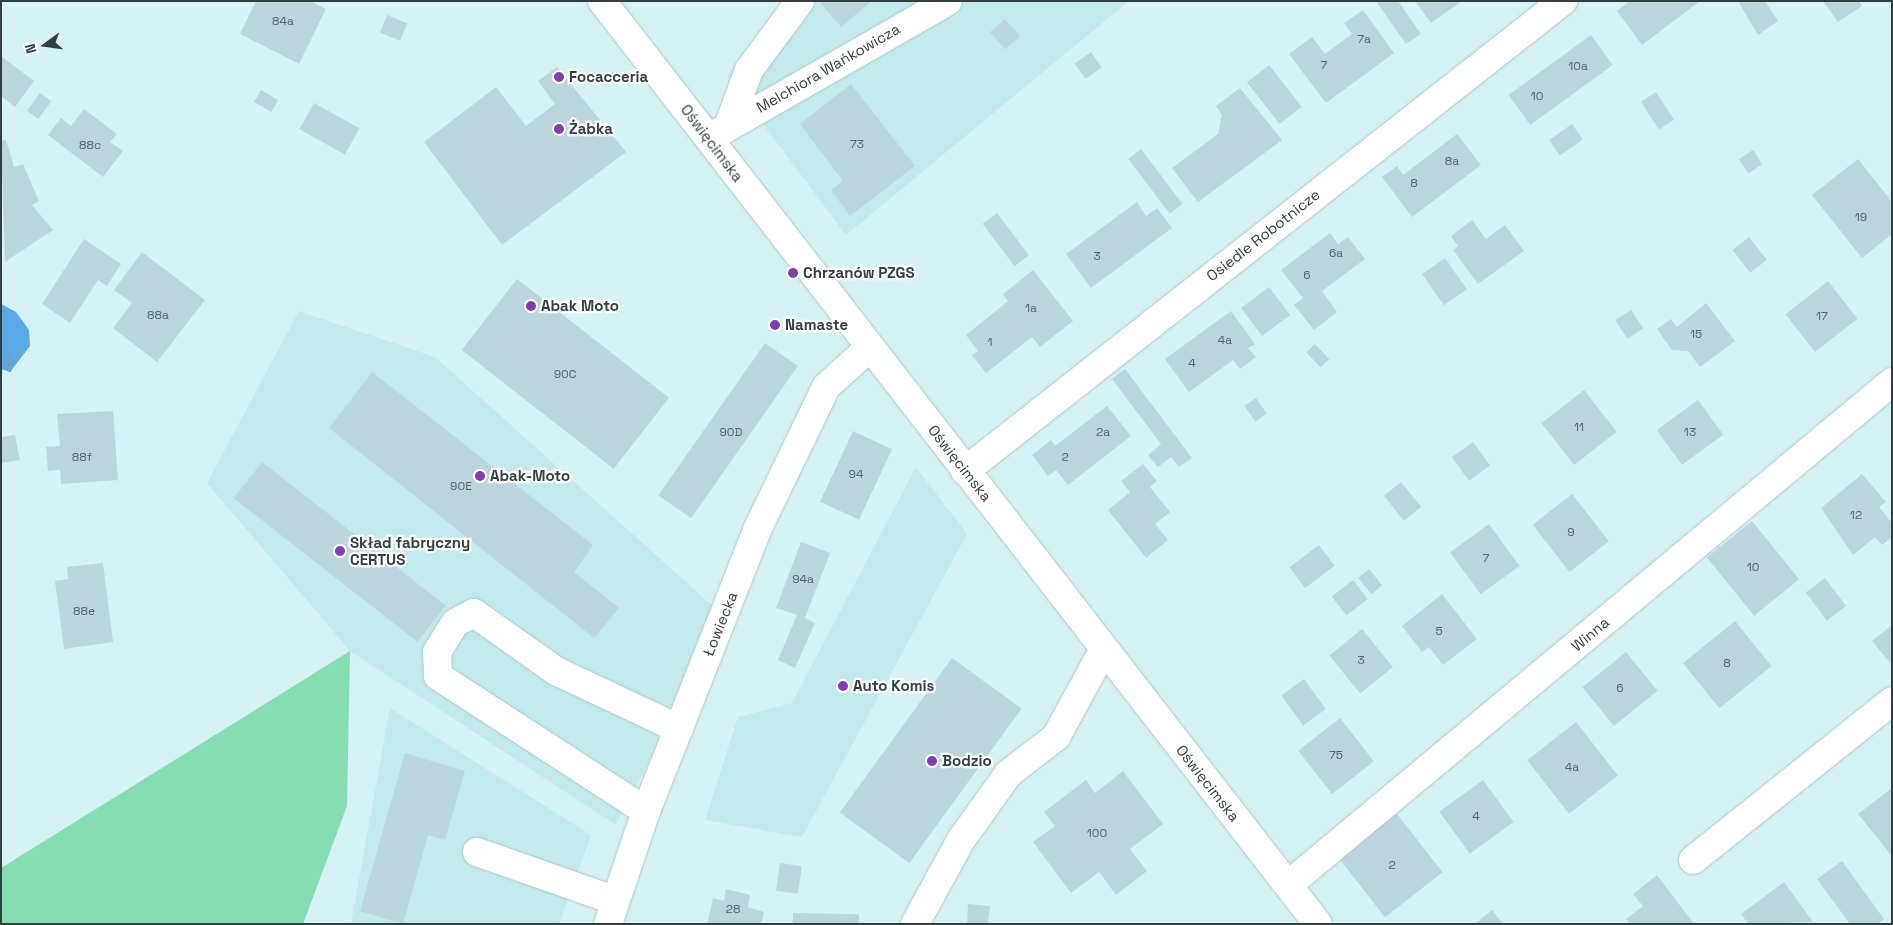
<!DOCTYPE html>
<meta charset="utf-8">
<style>
body{margin:0}
#map{position:relative;width:1893px;height:925px;overflow:hidden;background:#d5f3f5;font-family:"Space Grotesk",sans-serif}
div>[style]{position:absolute}
.built>*{inset:0;background:#c2eaed}
.green>*{inset:0;background:#85ddb2}
.water>*{inset:0;background:#5aa8e6}
.building>*{inset:0;background:#bbd5df;transform-origin:0 0}
.path>*{height:3px;margin-top:-1.5px;transform-origin:0;background:repeating-linear-gradient(90deg,#859a9c 0 2.5px,transparent 0 5px)}
.roads{filter:drop-shadow(0 0 1px #a9c6c9) drop-shadow(0 0 1px #a9c6c9)}
.minor>*{height:28px;margin:-14px;padding:0 14px;transform-origin:14px;border-radius:14px;background:#fff}
.dots>*{width:14px;height:14px;translate:-50% -50%;box-sizing:border-box;border:2px solid #fff;border-radius:50%}
span{translate:-50% -50%;white-space:nowrap;text-align:center;line-height:1.15;-webkit-text-stroke:4.5px #fff;paint-order:stroke}
.number-label{font-size:12px;color:#546467}
.number-label span{-webkit-text-stroke-width:0}
.street-label{font-size:15px;color:#323e3f}
.poi-label{font-size:15px;color:#323e3f;font-weight:700}
.left{translate:0 -50%;text-align:left}
.frame{position:absolute;inset:0;border:2px solid #323e3f;pointer-events:none}
.north{position:absolute;left:20px;top:20px;width:50px;height:50px;-webkit-text-stroke:4px #fff;paint-order:stroke;rotate:256deg;font-size:14px;font-weight:700;line-height:20px;text-align:center;color:#323e3f}
.north::after{content:'';display:block;margin:auto;width:18px;height:22px;background:#323e3f;clip-path:polygon(50% 0,100% 100%,50% 72%,0 100%)}
</style>
<div id="map">
<div class="built">
<div style="clip-path:polygon(791px 1px,1129px 1px,846px 235px,727px 76px)"></div>
<div style="clip-path:polygon(299px 311px,435px 357px,724px 616px,616px 825px,350px 651px,207px 483px)"></div>
<div style="clip-path:polygon(916px 467px,967px 534px,802px 837px,705px 820px,738px 717px,792px 703px)"></div>
<div style="clip-path:polygon(390px 708px,591px 835px,559px 924px,351px 924px)"></div>
</div>
<div class="green">
<div style="clip-path:polygon(350px 651px,347px 806px,303px 924px,1px 924px,1px 868px)"></div>
</div>
<div class="water">
<div style="clip-path:polygon(1px 304px,16px 312px,29px 330px,30px 346px,10px 372px,1px 369px)"></div>
</div>
<div class="building">
<div style="clip-path:polygon(256px 1px,310px 1px,326px 9px,299px 64px,240px 34px)"></div>
<div style="clip-path:polygon(819px 1px,872px 1px,841px 27px)"></div>
<div style="clip-path:polygon(1376px 1px,1398px 1px,1421px 34px,1406px 44px)"></div>
<div style="clip-path:polygon(1415px 1px,1462px 1px,1431px 23px)"></div>
<div style="clip-path:polygon(1630px 1px,1700px 1px,1642px 45px,1617px 11px)"></div>
<div style="clip-path:polygon(1738px 1px,1765px 1px,1778px 21px,1758px 35px)"></div>
<div style="clip-path:polygon(1823px 1px,1859px 1px,1862px 6px,1838px 22px)"></div>
<div style="clip-path:polygon(1363px 10px,1394px 53px,1326px 103px,1289px 54px,1312px 37px,1325px 54px,1352px 34px,1344px 23px)"></div>
<div style="left:387px;top:15px;width:22px;height:19px;rotate:22deg"></div>
<div style="left:1005px;top:19px;width:23px;height:20px;rotate:49deg"></div>
<div style="left:1591px;top:35px;width:37px;height:102px;rotate:54deg"></div>
<div style="left:1091px;top:52px;width:19px;height:20px;rotate:55deg"></div>
<div style="clip-path:polygon(1px 56px,34px 81px,15px 107px,1px 96px)"></div>
<div style="left:1269px;top:65px;width:53px;height:28px;rotate:52deg"></div>
<div style="clip-path:polygon(557px 67px,626px 152px,502px 245px,424px 142px,496px 87px,526px 126px,555px 104px,538px 81px)"></div>
<div style="clip-path:polygon(851px 84px,915px 166px,850px 216px,831px 190px,843px 181px,800px 124px)"></div>
<div style="clip-path:polygon(1240px 88px,1282px 140px,1198px 202px,1172px 168px,1218px 134px,1222px 115px,1216px 106px)"></div>
<div style="left:261px;top:90px;width:20px;height:14px;rotate:30deg"></div>
<div style="left:1656px;top:92px;width:33px;height:18px;rotate:57deg"></div>
<div style="left:40px;top:93px;width:14px;height:22px;rotate:36deg"></div>
<div style="left:314px;top:103px;width:52px;height:30px;rotate:29deg"></div>
<div style="clip-path:polygon(84px 109px,117px 134px,110px 142px,123px 151px,103px 177px,48px 135px,61px 118px,71px 126px)"></div>
<div style="left:1572px;top:124px;width:19px;height:28px;rotate:55deg"></div>
<div style="clip-path:polygon(1457px 134px,1481px 165px,1412px 217px,1382px 177px,1397px 166px,1403px 175px)"></div>
<div style="clip-path:polygon(6px 140px,14px 167px,23px 164px,39px 201px,32px 205px,53px 230px,5px 262px,1px 141px)"></div>
<div style="left:1141px;top:149px;width:69px;height:16px;rotate:53deg"></div>
<div style="left:1753px;top:150px;width:17px;height:17px;rotate:57deg"></div>
<div style="clip-path:polygon(1858px 159px,1892px 202px,1892px 234px,1862px 258px,1812px 195px)"></div>
<div style="clip-path:polygon(1137px 202px,1146px 216px,1157px 208px,1172px 228px,1091px 288px,1066px 254px)"></div>
<div style="left:997px;top:213px;width:53px;height:18px;rotate:53deg"></div>
<div style="clip-path:polygon(1472px 220px,1486px 239px,1505px 225px,1524px 251px,1478px 284px,1453px 250px,1458px 246px,1451px 236px)"></div>
<div style="clip-path:polygon(1330px 233px,1338px 244px,1348px 237px,1365px 259px,1322px 291px,1337px 312px,1314px 330px,1294px 305px,1303px 298px,1281px 270px)"></div>
<div style="left:1749px;top:237px;width:29px;height:21px;rotate:52deg"></div>
<div style="clip-path:polygon(84px 239px,121px 264px,107px 286px,98px 280px,70px 323px,42px 304px)"></div>
<div style="clip-path:polygon(142px 252px,205px 300px,157px 362px,113px 328px,132px 303px,114px 290px)"></div>
<div style="left:1445px;top:258px;width:38px;height:28px;rotate:55deg"></div>
<div style="clip-path:polygon(1033px 270px,1073px 321px,1040px 347px,1032px 337px,986px 373px,972px 355px,978px 351px,966px 335px,1008px 301px,1003px 294px)"></div>
<div style="left:517px;top:279px;width:193px;height:90px;rotate:38deg"></div>
<div style="left:1828px;top:281px;width:48px;height:54px;rotate:52deg"></div>
<div style="left:1269px;top:287px;width:35px;height:35px;rotate:53deg"></div>
<div style="clip-path:polygon(1706px 303px,1735px 341px,1700px 367px,1688px 351px,1672px 350px,1657px 329px,1671px 319px,1677px 327px)"></div>
<div style="left:1631px;top:310px;width:22px;height:19px;rotate:56deg"></div>
<div style="clip-path:polygon(1231px 311px,1255px 344px,1248px 348px,1256px 357px,1240px 369px,1233px 360px,1189px 392px,1165px 359px)"></div>
<div style="left:765px;top:343px;width:40px;height:186px;rotate:35deg"></div>
<div style="left:1315px;top:344px;width:21px;height:12px;rotate:47deg"></div>
<div style="clip-path:polygon(1125px 369px,1192px 458px,1179px 467px,1171px 457px,1158px 467px,1148px 455px,1161px 444px,1112px 379px)"></div>
<div style="clip-path:polygon(372px 372px,593px 545px,574px 572px,619px 608px,594px 638px,329px 428px)"></div>
<div style="left:1584px;top:390px;width:53px;height:54px;rotate:52deg"></div>
<div style="left:1256px;top:398px;width:19px;height:14px;rotate:55deg"></div>
<div style="left:1698px;top:400px;width:43px;height:51px;rotate:54deg"></div>
<div style="clip-path:polygon(1107px 406px,1131px 436px,1068px 485px,1056px 470px,1048px 476px,1032px 455px,1051px 440px,1055px 446px)"></div>
<div style="clip-path:polygon(113px 411px,118px 480px,61px 484px,60px 470px,48px 471px,46px 447px,60px 446px,57px 414px)"></div>
<div style="left:853px;top:431px;width:43px;height:78px;rotate:25deg"></div>
<div style="clip-path:polygon(15px 435px,20px 460px,1px 463px,1px 437px)"></div>
<div style="left:1473px;top:442px;width:29px;height:26px;rotate:54deg"></div>
<div style="left:262px;top:462px;width:233px;height:46px;rotate:38deg"></div>
<div style="clip-path:polygon(1143px 464px,1157px 481px,1150px 487px,1170px 512px,1155px 524px,1168px 540px,1146px 558px,1108px 510px,1130px 492px,1121px 481px)"></div>
<div style="clip-path:polygon(1862px 474px,1886px 502px,1879px 507px,1892px 523px,1892px 537px,1882px 545px,1875px 537px,1853px 555px,1821px 508px)"></div>
<div style="left:1401px;top:482px;width:32px;height:22px;rotate:51deg"></div>
<div style="left:1572px;top:494px;width:60px;height:50px;rotate:52deg"></div>
<div style="left:1752px;top:521px;width:75px;height:58px;rotate:51deg"></div>
<div style="left:1489px;top:524px;width:52px;height:48px;rotate:54deg"></div>
<div style="clip-path:polygon(801px 542px,830px 553px,805px 618px,815px 623px,795px 668px,778px 660px,797px 615px,776px 608px)"></div>
<div style="left:1319px;top:545px;width:26px;height:37px;rotate:53deg"></div>
<div style="clip-path:polygon(103px 563px,113px 642px,64px 649px,55px 581px,68px 579px,67px 567px)"></div>
<div style="left:1369px;top:569px;width:21px;height:14px;rotate:51deg"></div>
<div style="left:1825px;top:578px;width:35px;height:24px;rotate:53deg"></div>
<div style="left:1353px;top:580px;width:24px;height:27px;rotate:52deg"></div>
<div style="clip-path:polygon(1442px 594px,1477px 639px,1443px 665px,1429px 647px,1422px 652px,1402px 626px)"></div>
<div style="left:1735px;top:621px;width:58px;height:67px;rotate:51deg"></div>
<div style="clip-path:polygon(1892px 625px,1892px 665px,1872px 641px)"></div>
<div style="left:1362px;top:629px;width:49px;height:42px;rotate:51deg"></div>
<div style="left:1626px;top:652px;width:50px;height:56px;rotate:51deg"></div>
<div style="left:952px;top:658px;width:86px;height:191px;rotate:36deg"></div>
<div style="left:1304px;top:679px;width:37px;height:28px;rotate:54deg"></div>
<div style="left:1340px;top:718px;width:55px;height:53px;rotate:52deg"></div>
<div style="left:1576px;top:722px;width:68px;height:62px;rotate:52deg"></div>
<div style="clip-path:polygon(405px 753px,465px 771px,445px 840px,428px 835px,403px 924px,360px 911px)"></div>
<div style="clip-path:polygon(1123px 771px,1163px 824px,1130px 849px,1147px 871px,1116px 895px,1099px 872px,1071px 893px,1033px 842px,1055px 826px,1044px 812px,1086px 780px,1095px 793px)"></div>
<div style="left:1483px;top:780px;width:52px;height:54px;rotate:54deg"></div>
<div style="clip-path:polygon(1892px 788px,1892px 856px,1858px 814px)"></div>
<div style="left:1397px;top:814px;width:74px;height:73px;rotate:52deg"></div>
<div style="clip-path:polygon(1842px 861px,1884px 919px,1877px 924px,1850px 924px,1817px 879px)"></div>
<div style="left:780px;top:863px;width:22px;height:28px;rotate:8deg"></div>
<div style="clip-path:polygon(1657px 875px,1694px 924px,1630px 924px,1626px 919px,1643px 906px,1633px 894px)"></div>
<div style="clip-path:polygon(1784px 882px,1813px 922px,1748px 924px,1741px 914px)"></div>
<div style="clip-path:polygon(726px 889px,750px 895px,748px 907px,764px 912px,761px 924px,707px 924px,713px 898px,724px 901px)"></div>
<div style="clip-path:polygon(968px 904px,990px 906px,988px 924px,967px 924px)"></div>
<div style="clip-path:polygon(1492px 910px,1503px 924px,1475px 924px)"></div>
<div style="left:793px;top:913px;width:66px;height:11px;rotate:1deg"></div>
</div>
<div class="path">
<div style="left:8px;top:349px;width:23px;rotate:85deg"></div>
</div>
<div class="roads">
<div class="minor">
<div style="left:602px;top:1px;width:1168px;rotate:52.2deg"></div>
<div style="left:729px;top:124px;width:58px;rotate:-69.7deg"></div>
<div style="left:749px;top:70px;width:86px;rotate:-53.5deg"></div>
<div style="left:709px;top:138px;width:275px;rotate:-29.8deg"></div>
<div style="left:965px;top:471px;width:761px;rotate:-38.17deg"></div>
<div style="left:646px;top:811px;width:248px;rotate:-147deg"></div>
<div style="left:438px;top:676px;width:24px;rotate:-92deg"></div>
<div style="left:437px;top:652px;width:34px;rotate:-58deg"></div>
<div style="left:455px;top:623px;width:21px;rotate:-28deg"></div>
<div style="left:474px;top:613px;width:100px;rotate:35.3deg"></div>
<div style="left:556px;top:671px;width:136px;rotate:25.2deg"></div>
<div style="left:477px;top:852px;width:147px;rotate:19.4deg"></div>
<div style="left:1693px;top:860px;width:255px;rotate:-38.6deg"></div>
<div style="left:1288px;top:885px;width:786px;rotate:-39.79deg"></div>
<div style="left:608px;top:924px;width:119px;rotate:-71.4deg"></div>
<div style="left:646px;top:811px;width:302px;rotate:-68.4deg"></div>
<div style="left:757px;top:530px;width:159px;rotate:-64.2deg"></div>
<div style="left:826px;top:387px;width:59px;rotate:-42.3deg"></div>
<div style="left:915px;top:924px;width:96px;rotate:-61.3deg"></div>
<div style="left:961px;top:840px;width:81px;rotate:-54.5deg"></div>
<div style="left:1008px;top:774px;width:61px;rotate:-37.6deg"></div>
<div style="left:1056px;top:737px;width:100px;rotate:-61.4deg"></div>
</div>
</div>
<div class="dots">
<div style="left:559px;top:77px;background:#803eb2"></div>
<div style="left:559px;top:129px;background:#803eb2"></div>
<div style="left:793px;top:273px;background:#803eb2"></div>
<div style="left:531px;top:306px;background:#803eb2"></div>
<div style="left:775px;top:325px;background:#803eb2"></div>
<div style="left:480px;top:476px;background:#803eb2"></div>
<div style="left:340px;top:551px;background:#803eb2"></div>
<div style="left:843px;top:686px;background:#803eb2"></div>
<div style="left:932px;top:761px;background:#803eb2"></div>
</div>
<div class="number-label">
<span style="left:283px;top:22px">84a</span>
<span style="left:1364px;top:40px">7a</span>
<span style="left:1324px;top:66px">7</span>
<span style="left:1578px;top:67px">10a</span>
<span style="left:1537px;top:97px">10</span>
<span style="left:857px;top:145px">73</span>
<span style="left:90px;top:146px">88c</span>
<span style="left:1452px;top:162px">8a</span>
<span style="left:1414px;top:184px">8</span>
<span style="left:1861px;top:218px">19</span>
<span style="left:1336px;top:254px">6a</span>
<span style="left:1097px;top:257px">3</span>
<span style="left:1307px;top:276px">6</span>
<span style="left:1031px;top:309px">1a</span>
<span style="left:158px;top:316px">88a</span>
<span style="left:1822px;top:317px">17</span>
<span style="left:1696px;top:335px">15</span>
<span style="left:1225px;top:341px">4a</span>
<span style="left:990px;top:343px">1</span>
<span style="left:1192px;top:364px">4</span>
<span style="left:565px;top:375px">90C</span>
<span style="left:1579px;top:428px">11</span>
<span style="left:731px;top:433px">90D</span>
<span style="left:1103px;top:433px">2a</span>
<span style="left:1690px;top:433px">13</span>
<span style="left:82px;top:458px">88f</span>
<span style="left:1065px;top:458px">2</span>
<span style="left:856px;top:475px">94</span>
<span style="left:461px;top:487px">90E</span>
<span style="left:1856px;top:516px">12</span>
<span style="left:1571px;top:533px">9</span>
<span style="left:1486px;top:559px">7</span>
<span style="left:1753px;top:568px">10</span>
<span style="left:803px;top:580px">94a</span>
<span style="left:84px;top:612px">88e</span>
<span style="left:1439px;top:632px">5</span>
<span style="left:1361px;top:661px">3</span>
<span style="left:1727px;top:664px">8</span>
<span style="left:1620px;top:689px">6</span>
<span style="left:1336px;top:756px">75</span>
<span style="left:1572px;top:768px">4a</span>
<span style="left:1476px;top:817px">4</span>
<span style="left:1097px;top:834px">100</span>
<span style="left:1392px;top:866px">2</span>
<span style="left:733px;top:910px">28</span>
</div>
<div class="street-label">
<span style="left:828px;top:68px;rotate:-30deg">Melchiora Wańkowicza</span>
<span style="left:712px;top:143px;rotate:53deg">Oświęcimska</span>
<span style="left:1263px;top:235px;rotate:-38deg">Osiedle Robotnicze</span>
<span style="left:960px;top:463px;rotate:52deg">Oświęcimska</span>
<span style="left:720px;top:624px;rotate:-68deg">Łowiecka</span>
<span style="left:1590px;top:634px;rotate:-40deg">Winna</span>
<span style="left:1208px;top:783px;rotate:52deg">Oświęcimska</span>
</div>
<div class="poi-label">
<span class="left" style="left:569px;top:77px">Focacceria</span>
<span class="left" style="left:569px;top:129px">Żabka</span>
<span class="left" style="left:803px;top:273px">Chrzanów PZGS</span>
<span class="left" style="left:541px;top:306px">Abak Moto</span>
<span class="left" style="left:785px;top:325px">Namaste</span>
<span class="left" style="left:490px;top:476px">Abak-Moto</span>
<span class="left" style="left:350px;top:551px">Skład fabryczny<br>CERTUS</span>
<span class="left" style="left:853px;top:686px">Auto Komis</span>
<span class="left" style="left:942px;top:761px">Bodzio</span>
</div>
<div class="frame"></div>
<div class="north">N</div>
</div>
